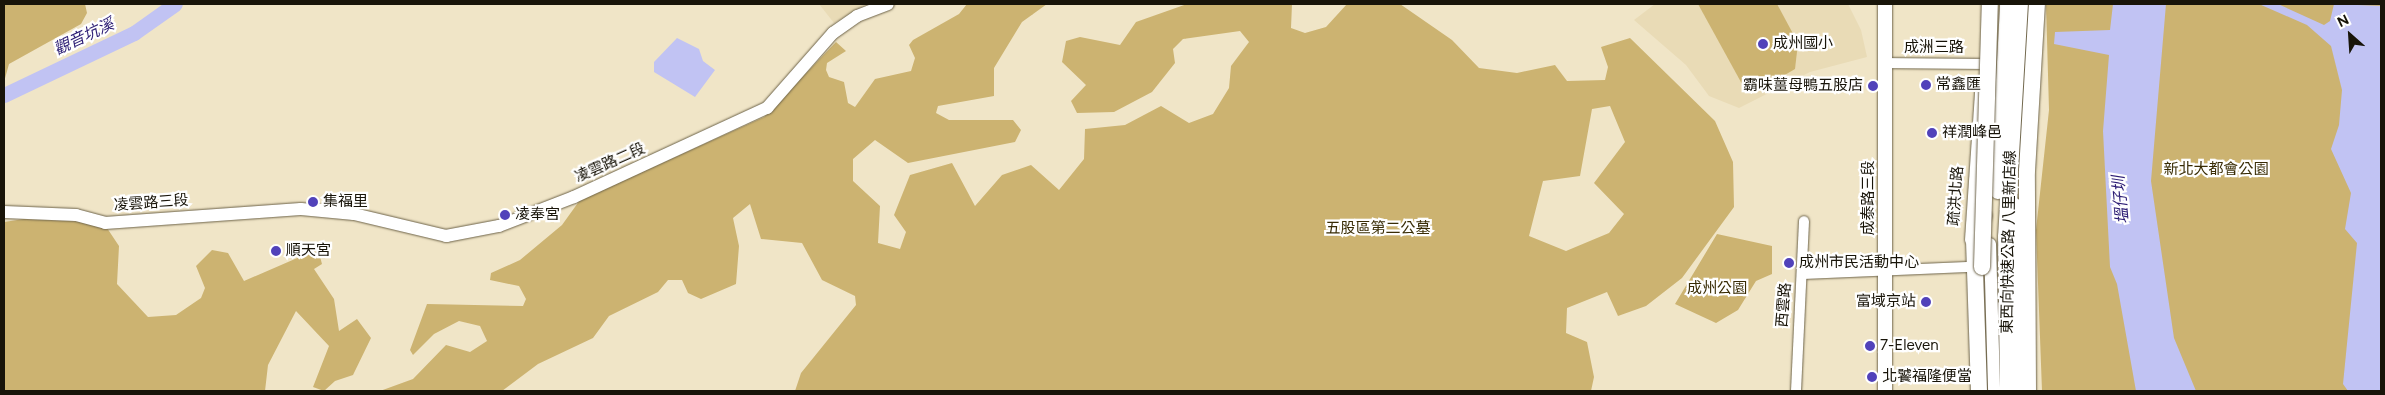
<!DOCTYPE html>
<meta charset="utf-8">
<style>
body{margin:0}
#map{position:relative;width:2385px;height:395px;overflow:hidden;background:#f0e5c7;font-family:Figtree,"Noto Sans TC",sans-serif}
div>[style]{position:absolute}
.built>*{inset:0;background:#e9dbb6}
.green>*{inset:0;background:#ccb371}
.water>*{inset:0;background:#c1c3f3}
.river>*{height:15px;margin:-7.5px;padding:0 7.5px;transform-origin:7.5px;border-radius:7.5px;background:#c1c3f3}
.roads{filter:drop-shadow(0 0 1px #6d6349) drop-shadow(0 0 1px #6d6349)}
.minor>*{height:10px;margin:-5px;padding:0 5px;transform-origin:5px;border-radius:5px;background:#fff}
.tertiary>*{height:12px;margin:-6px;padding:0 6px;transform-origin:6px;border-radius:6px;background:#fff}
.secondary>*{height:14px;margin:-7px;padding:0 7px;transform-origin:7px;border-radius:7px;background:#fff}
.trunk>*{height:16px;margin:-8px;padding:0 8px;transform-origin:8px;border-radius:8px;background:#fff}
.bridges{filter:drop-shadow(0 0 1px #6d6349) drop-shadow(0 0 1px #6d6349)}
.trunk-bridge>*{height:16px;margin:-8px;padding:0 8px;transform-origin:8px;border-radius:8px;background:#fff}
.dots>*{width:14px;height:14px;translate:-50% -50%;box-sizing:border-box;border:2px solid #fff;border-radius:50%}
span{translate:-50% -50%;white-space:nowrap;text-align:center;line-height:1.15;-webkit-text-stroke:4.5px #fff;paint-order:stroke}
.poi-label{font-size:15px;color:#181409}
.left{translate:0 -50%;text-align:left}
.right{translate:-100% -50%;text-align:right}
.street-label{font-size:15px;color:#181409}
.park-label{font-size:15px;color:#392c05}
.water-label{font-size:16px;color:#2c1d74;font-style:italic}
.frame{position:absolute;inset:0;border:5px solid #181409;pointer-events:none}
.north{position:absolute;left:2325px;top:10px;width:50px;height:50px;-webkit-text-stroke:4px #fff;paint-order:stroke;rotate:334deg;font-size:14px;font-weight:700;line-height:20px;text-align:center;color:#181409}
.north::after{content:'';display:block;margin:auto;width:18px;height:22px;background:#181409;clip-path:polygon(50% 0,100% 100%,50% 72%,0 100%)}
</style>
<div id="map">
<div class="built">
<div style="clip-path:polygon(819px 4px,866px 4px,834px 23px)"></div>
<div style="clip-path:polygon(1655px 4px,1848px 4px,1861px 30px,1867px 57px,1810px 72px,1739px 108px,1709px 96px,1686px 65px,1634px 20px)"></div>
</div>
<div class="green">
<div style="clip-path:polygon(4px 4px,85px 4px,87px 13px,81px 24px,9px 64px,4px 82px)"></div>
<div style="clip-path:polygon(evenodd,967px 4px,1047px 4px,1022px 22px,994px 68px,994px 96px,938px 106px,936px 113px,949px 120px,1013px 120px,1021px 130px,1015px 142px,908px 163px,875px 140px,853px 159px,853px 181px,880px 206px,878px 243px,900px 249px,906px 232px,894px 215px,910px 175px,952px 163px,975px 206px,1002px 175px,1031px 165px,1059px 190px,1084px 159px,1085px 129px,1125px 125px,1161px 106px,1189px 123px,1213px 114px,1229px 88px,1231px 66px,1249px 42px,1240px 31px,1183px 39px,1173px 49px,1175px 63px,1152px 92px,1114px 112px,1077px 113px,1071px 101px,1086px 85px,1062px 62px,1066px 41px,1080px 37px,1120px 45px,1136px 22px,1187px 4px,1292px 4px,1291px 28px,1305px 33px,1326px 27px,1347px 4px,1400px 4px,1452px 40px,1479px 68px,1517px 73px,1555px 65px,1567px 81px,1605px 80px,1608px 67px,1601px 47px,1630px 38px,1715px 121px,1733px 162px,1734px 207px,1682px 278px,1646px 306px,1618px 316px,1607px 292px,1567px 308px,1566px 333px,1587px 342px,1594px 377px,1591px 391px,795px 391px,801px 373px,856px 305px,855px 296px,822px 280px,802px 243px,761px 239px,750px 204px,733px 218px,739px 246px,736px 284px,701px 299px,688px 293px,682px 280px,668px 280px,658px 292px,609px 316px,593px 338px,538px 364px,502px 391px,380px 391px,413px 379px,446px 345px,470px 352px,487px 341px,480px 326px,459px 321px,434px 334px,413px 355px,410px 350px,427px 304px,523px 306px,526px 299px,519px 286px,490px 280px,491px 273px,520px 260px,562px 225px,580px 200px,764px 117px,836px 42px,846px 51px,827px 63px,826px 70px,829px 77px,844px 82px,848px 103px,855px 107px,875px 79px,911px 71px,915px 58px,909px 45px,913px 40px,959px 14px,967px 4px,1610px 106px,1625px 142px,1594px 183px,1624px 214px,1609px 233px,1566px 251px,1529px 236px,1543px 181px,1580px 176px,1592px 109px,1610px 106px)"></div>
<div style="clip-path:polygon(1698px 4px,1777px 4px,1798px 43px,1795px 69px,1763px 88px,1742px 84px)"></div>
<div style="clip-path:polygon(2046px 4px,2381px 4px,2381px 391px,2042px 391px,2036px 230px,2049px 110px)"></div>
<div style="clip-path:polygon(24px 219px,90px 222px,107px 228px,119px 246px,117px 284px,148px 317px,176px 315px,201px 298px,205px 288px,196px 266px,212px 250px,228px 253px,244px 281px,318px 249px,322px 264px,314px 269px,334px 299px,339px 331px,357px 319px,371px 338px,353px 375px,335px 381px,324px 391px,313px 387px,329px 346px,296px 311px,268px 365px,265px 391px,4px 391px,4px 222px)"></div>
<div style="clip-path:polygon(1717px 234px,1772px 246px,1772px 274px,1756px 281px,1738px 310px,1716px 323px,1675px 304px)"></div>
</div>
<div class="water">
<div style="clip-path:polygon(2113px 4px,2166px 4px,2151px 181px,2174px 338px,2196px 391px,2136px 391px,2117px 284px,2110px 267px,2103px 131px,2109px 55px,2054px 44px,2055px 32px,2110px 30px)"></div>
<div style="clip-path:polygon(2259px 4px,2278px 4px,2324px 25px,2330px 21px,2334px 4px,2381px 6px,2381px 391px,2348px 391px,2343px 384px,2357px 243px,2345px 229px,2351px 193px,2331px 149px,2339px 125px,2342px 90px,2331px 46px,2307px 25px)"></div>
<div style="clip-path:polygon(677px 38px,699px 49px,703px 61px,715px 70px,695px 97px,654px 72px,654px 62px)"></div>
</div>
<div class="river">
<div style="left:4px;top:95px;width:144px;rotate:-25.5deg"></div>
<div style="left:134px;top:33px;width:50px;rotate:-35.3deg"></div>
</div>
<div class="roads">
<div class="minor">
<div style="left:1885px;top:63px;width:97px;rotate:0.6deg"></div>
<div style="left:1970px;top:240px;width:148px;rotate:-86.1deg"></div>
<div style="left:1802px;top:274px;width:166px;rotate:-2.4deg"></div>
<div style="left:1796px;top:391px;width:170px;rotate:-87.3deg"></div>
</div>
<div class="tertiary">
<div style="left:2015px;top:204px;width:187px;rotate:89.4deg"></div>
<div style="left:4px;top:212px;width:72px;rotate:2.4deg"></div>
<div style="left:76px;top:215px;width:30px;rotate:15deg"></div>
<div style="left:105px;top:223px;width:196px;rotate:-4.1deg"></div>
<div style="left:301px;top:209px;width:53px;rotate:5.4deg"></div>
<div style="left:354px;top:214px;width:95px;rotate:13.4deg"></div>
<div style="left:446px;top:236px;width:54px;rotate:-10.7deg"></div>
<div style="left:499px;top:226px;width:80px;rotate:-21.1deg"></div>
<div style="left:574px;top:197px;width:213px;rotate:-24.8deg"></div>
<div style="left:767px;top:108px;width:100px;rotate:-48.7deg"></div>
<div style="left:833px;top:33px;width:29px;rotate:-35deg"></div>
<div style="left:857px;top:16px;width:33px;rotate:-21deg"></div>
<div style="left:1990px;top:244px;width:147px;rotate:88.4deg"></div>
</div>
<div class="secondary">
<div style="left:1885px;top:391px;width:387px;rotate:-90deg"></div>
</div>
<div class="trunk">
<div style="left:1998px;top:191px;width:187px;rotate:-86.9deg"></div>
<div style="left:1979px;top:391px;width:153px;rotate:-91.9deg"></div>
<div style="left:1974px;top:238px;width:24px;rotate:-66deg"></div>
<div style="left:2008px;top:391px;width:153px;rotate:-90.7deg"></div>
<div style="left:2006px;top:238px;width:234px;rotate:-86.6deg"></div>
<div style="left:2028px;top:391px;width:220px;rotate:-90.3deg"></div>
<div style="left:2027px;top:171px;width:167px;rotate:-86.6deg"></div>
</div>
</div>
<div class="bridges">
<div class="trunk-bridge">
<div style="left:1982px;top:267px;width:263px;rotate:-88.3deg"></div>
</div>
</div>
<div class="dots">
<div style="left:1763px;top:44px;background:#5142ba"></div>
<div style="left:1926px;top:85px;background:#5142ba"></div>
<div style="left:1873px;top:86px;background:#5142ba"></div>
<div style="left:1932px;top:133px;background:#5142ba"></div>
<div style="left:313px;top:202px;background:#5142ba"></div>
<div style="left:505px;top:215px;background:#5142ba"></div>
<div style="left:276px;top:251px;background:#5142ba"></div>
<div style="left:1789px;top:263px;background:#5142ba"></div>
<div style="left:1926px;top:302px;background:#5142ba"></div>
<div style="left:1870px;top:346px;background:#5142ba"></div>
<div style="left:1872px;top:377px;background:#5142ba"></div>
</div>
<div class="poi-label">
<span class="left" style="left:1773px;top:44px">成州國小</span>
<span class="left" style="left:1936px;top:85px">常鑫匯</span>
<span class="right" style="left:1863px;top:86px">霸味薑母鴨五股店</span>
<span class="left" style="left:1942px;top:133px">祥潤峰邑</span>
<span class="left" style="left:323px;top:202px">集福里</span>
<span class="left" style="left:515px;top:215px">凌奉宮</span>
<span class="left" style="left:286px;top:251px">順天宮</span>
<span class="left" style="left:1799px;top:263px">成州市民活動中心</span>
<span class="right" style="left:1916px;top:302px">富域京站</span>
<span class="left" style="left:1880px;top:346px">7-Eleven</span>
<span class="left" style="left:1882px;top:377px">北饕福隆便當</span>
</div>
<div class="street-label">
<span style="left:1934px;top:48px">成洲三路</span>
<span style="left:610px;top:163px;rotate:-24deg">凌雲路二段</span>
<span style="left:1956px;top:196px;rotate:-86deg">疏洪北路</span>
<span style="left:1869px;top:198px;rotate:-90deg">成泰路三段</span>
<span style="left:151px;top:203px;rotate:-4deg">凌雲路三段</span>
<span style="left:2009px;top:242px;rotate:-89deg">東西向快速公路 八里新店線</span>
<span style="left:1784px;top:305px;rotate:-85deg">西雲路</span>
</div>
<div class="park-label">
<span style="left:2216px;top:170px">新北大都會公園</span>
<span style="left:1378px;top:229px">五股區第二公墓</span>
<span style="left:1717px;top:289px">成州公園</span>
</div>
<div class="water-label">
<span style="left:84px;top:37px;rotate:-25deg">觀音坑溪</span>
<span style="left:2121px;top:200px;rotate:-95deg">塭仔圳</span>
</div>
<div class="frame"></div>
<div class="north">N</div>
</div>
